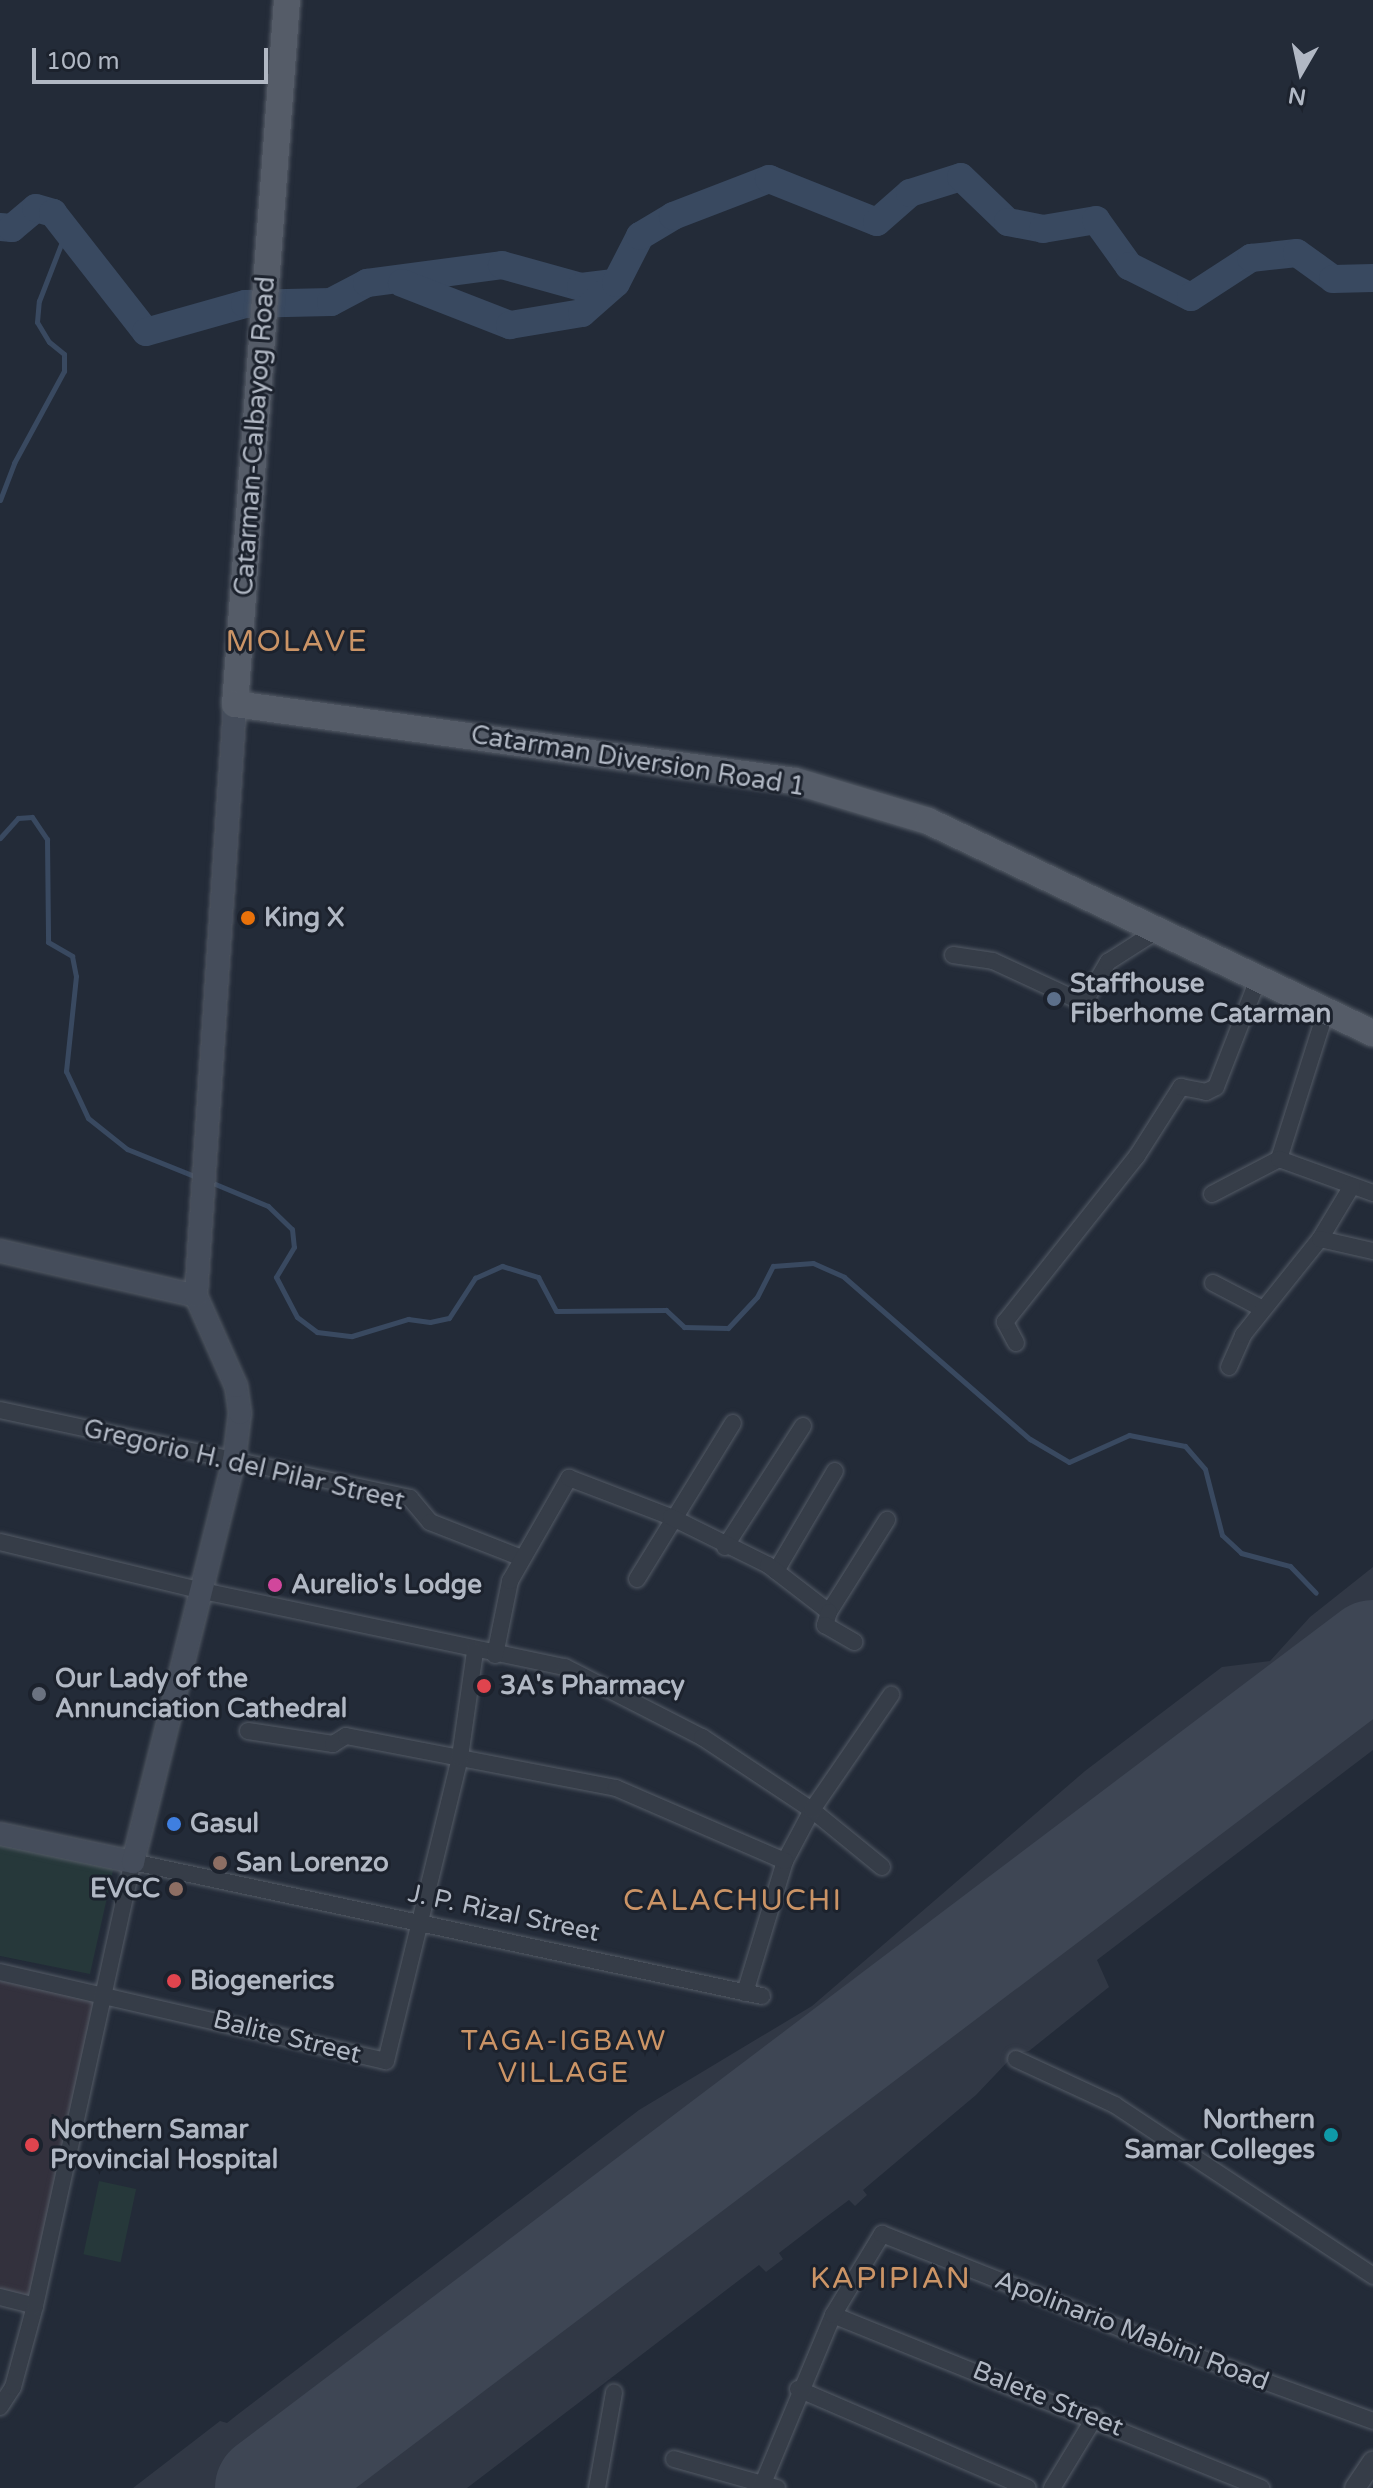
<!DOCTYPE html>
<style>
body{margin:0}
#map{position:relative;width:1373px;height:2488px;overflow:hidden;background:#232b38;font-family:"Varela Round",sans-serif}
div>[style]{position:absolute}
.medical>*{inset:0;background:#33313d}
.airport>*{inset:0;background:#313845}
.green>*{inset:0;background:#26383a;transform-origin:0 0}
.stream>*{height:5px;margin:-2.5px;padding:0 2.5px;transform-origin:2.5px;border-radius:2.5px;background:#394960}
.river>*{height:28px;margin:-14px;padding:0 14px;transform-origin:14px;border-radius:14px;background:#394960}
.runway>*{height:106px;margin:-53px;padding:0 53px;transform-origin:53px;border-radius:53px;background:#3e4654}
.roads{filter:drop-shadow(0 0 2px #545b66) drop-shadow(0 0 2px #545b66)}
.minor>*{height:16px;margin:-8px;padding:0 8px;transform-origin:8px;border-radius:8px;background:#363d48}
.tertiary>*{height:20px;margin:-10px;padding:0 10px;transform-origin:10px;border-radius:10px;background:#363d48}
.secondary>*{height:22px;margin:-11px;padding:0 11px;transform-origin:11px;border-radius:11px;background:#454d5b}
.primary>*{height:26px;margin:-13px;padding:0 13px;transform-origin:13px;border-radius:13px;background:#555c68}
.dots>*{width:22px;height:22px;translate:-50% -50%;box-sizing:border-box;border:4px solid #1c222d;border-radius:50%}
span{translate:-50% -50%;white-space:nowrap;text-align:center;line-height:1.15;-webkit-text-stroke:6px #1c222d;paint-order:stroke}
.street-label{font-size:26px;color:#b1b8c4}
.poi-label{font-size:26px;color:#b1b8c4;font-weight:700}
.left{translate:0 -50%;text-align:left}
.right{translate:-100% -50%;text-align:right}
.neighbourhood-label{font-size:28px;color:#cb9466;letter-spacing:2px}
.quarter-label{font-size:30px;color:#cb9466;letter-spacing:2px}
.north{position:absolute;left:1261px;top:32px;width:80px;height:80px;-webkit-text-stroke:6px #1c222d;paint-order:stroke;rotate:189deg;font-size:22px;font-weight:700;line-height:32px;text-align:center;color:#b1b8c4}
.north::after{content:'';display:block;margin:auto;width:28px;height:36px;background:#b1b8c4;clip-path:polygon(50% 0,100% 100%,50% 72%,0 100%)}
.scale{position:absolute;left:32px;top:48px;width:236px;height:36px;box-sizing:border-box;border:4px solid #b1b8c4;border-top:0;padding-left:10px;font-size:24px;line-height:28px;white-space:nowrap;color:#b1b8c4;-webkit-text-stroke:6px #1c222d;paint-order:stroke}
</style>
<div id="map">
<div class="medical">
<div style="clip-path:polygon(0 1981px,94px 2000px,31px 2298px,0 2291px)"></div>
</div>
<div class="airport">
<div style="clip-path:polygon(1373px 1567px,1373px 1750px,1097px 1960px,1109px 1987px,1029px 2051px,1015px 2054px,976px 2095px,863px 2190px,867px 2195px,855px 2206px,849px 2200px,822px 2220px,779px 2253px,783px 2259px,766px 2272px,759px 2265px,467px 2488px,133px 2488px,220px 2421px,227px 2423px,237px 2415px,639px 2110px,812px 2006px,1085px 1771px,1222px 1667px,1270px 1661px,1310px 1617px)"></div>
</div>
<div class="green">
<div style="clip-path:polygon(0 1843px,114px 1866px,90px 1974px,0 1956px)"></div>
<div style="left:99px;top:2181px;width:38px;height:75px;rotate:12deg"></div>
</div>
<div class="stream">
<div style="left:0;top:500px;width:40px;rotate:-69deg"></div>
<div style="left:14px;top:463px;width:105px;rotate:-61.5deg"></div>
<div style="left:64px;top:371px;width:17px;rotate:-90deg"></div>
<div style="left:64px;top:354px;width:19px;rotate:-141deg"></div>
<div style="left:49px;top:342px;width:23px;rotate:-121deg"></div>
<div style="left:37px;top:322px;width:21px;rotate:-85deg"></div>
<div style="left:39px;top:301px;width:72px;rotate:-68.8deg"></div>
<div style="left:0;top:838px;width:27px;rotate:-48deg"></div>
<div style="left:18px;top:818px;width:14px;rotate:-4deg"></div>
<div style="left:32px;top:817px;width:27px;rotate:56deg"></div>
<div style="left:47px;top:839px;width:103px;rotate:89.4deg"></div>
<div style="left:48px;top:942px;width:28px;rotate:30deg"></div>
<div style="left:72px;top:956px;width:20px;rotate:79deg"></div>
<div style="left:76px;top:976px;width:96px;rotate:96deg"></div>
<div style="left:66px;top:1071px;width:52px;rotate:64.9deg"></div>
<div style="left:88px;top:1118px;width:50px;rotate:38.5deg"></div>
<div style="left:127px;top:1149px;width:78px;rotate:21.9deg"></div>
<div style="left:208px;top:1181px;width:65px;rotate:22.6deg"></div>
<div style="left:268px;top:1206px;width:33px;rotate:44deg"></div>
<div style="left:292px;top:1229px;width:18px;rotate:84deg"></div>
<div style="left:294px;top:1247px;width:35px;rotate:121deg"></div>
<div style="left:276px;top:1277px;width:45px;rotate:62.3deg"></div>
<div style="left:297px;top:1317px;width:25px;rotate:37deg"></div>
<div style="left:317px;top:1332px;width:35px;rotate:7deg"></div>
<div style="left:352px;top:1336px;width:59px;rotate:-16.9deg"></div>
<div style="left:408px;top:1319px;width:22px;rotate:8deg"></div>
<div style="left:430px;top:1322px;width:19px;rotate:-12deg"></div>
<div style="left:449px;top:1318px;width:48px;rotate:-57deg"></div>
<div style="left:475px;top:1278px;width:30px;rotate:-24deg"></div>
<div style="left:502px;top:1266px;width:38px;rotate:17deg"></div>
<div style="left:538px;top:1277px;width:38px;rotate:62deg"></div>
<div style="left:556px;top:1311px;width:110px;rotate:-0.5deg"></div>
<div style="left:666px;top:1310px;width:25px;rotate:43deg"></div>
<div style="left:684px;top:1327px;width:44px;rotate:1.3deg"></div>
<div style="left:728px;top:1328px;width:42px;rotate:-46.9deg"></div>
<div style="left:757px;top:1297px;width:35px;rotate:-63deg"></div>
<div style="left:773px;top:1266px;width:40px;rotate:-4.3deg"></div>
<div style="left:813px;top:1263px;width:34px;rotate:24deg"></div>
<div style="left:844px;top:1277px;width:247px;rotate:41.1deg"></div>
<div style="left:1030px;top:1439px;width:45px;rotate:30.5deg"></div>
<div style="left:1069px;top:1462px;width:66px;rotate:-24.2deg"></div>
<div style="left:1129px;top:1435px;width:57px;rotate:11.1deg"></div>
<div style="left:1185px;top:1446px;width:30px;rotate:49deg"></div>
<div style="left:1205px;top:1469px;width:68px;rotate:75.6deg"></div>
<div style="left:1222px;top:1535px;width:26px;rotate:43deg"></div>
<div style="left:1241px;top:1553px;width:51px;rotate:14.9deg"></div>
<div style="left:1290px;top:1566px;width:37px;rotate:46deg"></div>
</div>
<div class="river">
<div style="left:0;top:227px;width:12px;rotate:5deg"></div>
<div style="left:12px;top:228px;width:31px;rotate:-40deg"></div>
<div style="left:36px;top:208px;width:18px;rotate:16deg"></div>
<div style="left:53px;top:213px;width:151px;rotate:52deg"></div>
<div style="left:146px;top:332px;width:103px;rotate:-15.8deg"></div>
<div style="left:245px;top:304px;width:86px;rotate:-1.3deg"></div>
<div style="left:331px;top:302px;width:41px;rotate:-27.8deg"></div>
<div style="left:367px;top:283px;width:136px;rotate:-7.6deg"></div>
<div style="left:502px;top:265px;width:82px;rotate:15.6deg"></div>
<div style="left:581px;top:287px;width:35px;rotate:-7deg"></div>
<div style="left:402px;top:283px;width:116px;rotate:21.3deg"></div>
<div style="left:510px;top:325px;width:73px;rotate:-9.5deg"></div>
<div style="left:582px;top:313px;width:45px;rotate:-41.4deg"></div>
<div style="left:616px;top:283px;width:53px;rotate:-62.9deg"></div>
<div style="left:640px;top:236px;width:39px;rotate:-31deg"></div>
<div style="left:673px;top:216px;width:103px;rotate:-21.1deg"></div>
<div style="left:769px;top:179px;width:116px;rotate:21.7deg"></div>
<div style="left:877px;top:222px;width:44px;rotate:-41.3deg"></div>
<div style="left:910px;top:193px;width:53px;rotate:-17.4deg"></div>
<div style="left:961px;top:177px;width:65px;rotate:43.8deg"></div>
<div style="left:1008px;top:222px;width:36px;rotate:11deg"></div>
<div style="left:1043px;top:229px;width:54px;rotate:-9.6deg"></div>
<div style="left:1096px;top:220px;width:57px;rotate:54.3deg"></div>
<div style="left:1129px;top:266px;width:69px;rotate:26.6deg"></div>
<div style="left:1191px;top:297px;width:72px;rotate:-33deg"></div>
<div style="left:1251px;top:258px;width:46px;rotate:-6.2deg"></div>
<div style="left:1297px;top:253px;width:44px;rotate:35.8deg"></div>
<div style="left:1333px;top:279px;width:40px;rotate:-1.4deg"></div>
</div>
<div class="runway">
<div style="left:268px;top:2488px;width:1385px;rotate:-37.08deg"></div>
</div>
<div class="roads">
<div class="minor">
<div style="left:953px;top:955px;width:40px;rotate:8.5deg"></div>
<div style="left:993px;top:961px;width:100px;rotate:24.8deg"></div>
<div style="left:1084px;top:1003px;width:48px;rotate:-59.7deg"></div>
<div style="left:1108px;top:962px;width:59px;rotate:-32.6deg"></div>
<div style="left:1279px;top:1159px;width:155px;rotate:-72.4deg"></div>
<div style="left:1212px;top:1194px;width:76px;rotate:-27.6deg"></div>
<div style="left:1279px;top:1159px;width:100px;rotate:19.9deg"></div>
<div style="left:1320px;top:1239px;width:62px;rotate:-58.9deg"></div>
<div style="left:1213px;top:1283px;width:56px;rotate:27.5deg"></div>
<div style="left:1016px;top:1343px;width:24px;rotate:-118deg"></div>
<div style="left:1005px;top:1322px;width:212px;rotate:-51.5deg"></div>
<div style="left:1137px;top:1156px;width:82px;rotate:-57.5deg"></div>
<div style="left:1181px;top:1087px;width:25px;rotate:11deg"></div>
<div style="left:1206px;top:1092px;width:11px;rotate:-27deg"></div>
<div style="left:1216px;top:1087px;width:116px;rotate:-68.7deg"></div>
<div style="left:1229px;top:1367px;width:35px;rotate:-66deg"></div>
<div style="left:1243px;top:1335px;width:123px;rotate:-51.3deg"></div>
<div style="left:1320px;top:1239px;width:54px;rotate:12.8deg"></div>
<div style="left:0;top:1410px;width:419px;rotate:12.1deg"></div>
<div style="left:410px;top:1498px;width:31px;rotate:50deg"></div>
<div style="left:430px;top:1522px;width:99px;rotate:21.4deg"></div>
<div style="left:0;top:1542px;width:209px;rotate:13.6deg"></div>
<div style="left:203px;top:1591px;width:370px;rotate:11.9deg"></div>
<div style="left:565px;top:1667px;width:154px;rotate:27.1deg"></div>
<div style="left:702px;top:1737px;width:132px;rotate:33.6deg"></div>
<div style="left:812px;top:1810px;width:58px;rotate:117.9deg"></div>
<div style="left:785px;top:1861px;width:138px;rotate:106.9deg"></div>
<div style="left:725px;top:1547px;width:144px;rotate:-57.2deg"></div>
<div style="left:776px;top:1571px;width:116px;rotate:-59.5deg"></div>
<div style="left:637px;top:1579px;width:183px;rotate:-58.4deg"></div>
<div style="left:829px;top:1612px;width:109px;rotate:-57.8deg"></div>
<div style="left:495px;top:1655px;width:76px;rotate:-78.5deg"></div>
<div style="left:510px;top:1581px;width:119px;rotate:-60.2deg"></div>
<div style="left:569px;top:1478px;width:109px;rotate:20.9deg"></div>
<div style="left:671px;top:1517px;width:108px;rotate:26.3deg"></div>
<div style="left:768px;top:1565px;width:77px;rotate:37.6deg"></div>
<div style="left:829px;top:1612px;width:14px;rotate:107deg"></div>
<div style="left:825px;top:1625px;width:34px;rotate:30deg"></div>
<div style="left:248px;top:1731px;width:86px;rotate:8.7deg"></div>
<div style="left:333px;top:1744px;width:15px;rotate:-32deg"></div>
<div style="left:346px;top:1736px;width:275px;rotate:10.9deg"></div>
<div style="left:616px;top:1788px;width:184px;rotate:23.4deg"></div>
<div style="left:882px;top:1867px;width:90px;rotate:-140.8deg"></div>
<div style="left:812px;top:1810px;width:140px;rotate:-55.5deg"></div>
<div style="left:0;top:1972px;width:396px;rotate:13deg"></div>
<div style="left:386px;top:2061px;width:313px;rotate:-76.3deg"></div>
<div style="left:460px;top:1757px;width:107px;rotate:-81.9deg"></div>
<div style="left:1016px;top:2059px;width:109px;rotate:24.9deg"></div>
<div style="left:1115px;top:2105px;width:310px;rotate:33.5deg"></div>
<div style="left:0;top:2297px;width:36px;rotate:14deg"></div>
<div style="left:833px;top:2315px;width:462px;rotate:22deg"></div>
<div style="left:798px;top:2389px;width:250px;rotate:23.3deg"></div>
<div style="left:0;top:2407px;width:24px;rotate:-57deg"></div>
<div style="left:13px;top:2387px;width:84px;rotate:-74.8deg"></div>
<div style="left:35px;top:2306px;width:455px;rotate:-77.6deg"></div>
<div style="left:133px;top:1862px;width:643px;rotate:12.03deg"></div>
<div style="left:674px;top:2459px;width:107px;rotate:15.7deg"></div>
<div style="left:597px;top:2488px;width:97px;rotate:-79.9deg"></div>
<div style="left:761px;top:2488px;width:187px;rotate:-67.4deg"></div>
<div style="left:833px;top:2315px;width:95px;rotate:-58.8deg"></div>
<div style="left:882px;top:2234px;width:266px;rotate:21.6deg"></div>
<div style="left:1129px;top:2332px;width:260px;rotate:20deg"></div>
<div style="left:1052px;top:2488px;width:83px;rotate:-58.8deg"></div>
</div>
<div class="tertiary">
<div style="left:1355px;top:2488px;width:32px;rotate:-56deg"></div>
</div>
<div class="secondary">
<div style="left:0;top:1251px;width:201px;rotate:12.9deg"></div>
<div style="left:0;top:1834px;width:136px;rotate:11.9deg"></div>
<div style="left:133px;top:1862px;width:414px;rotate:-75.9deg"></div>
<div style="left:234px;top:1461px;width:48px;rotate:-82.9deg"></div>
<div style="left:240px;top:1413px;width:27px;rotate:-98deg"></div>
<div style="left:236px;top:1386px;width:98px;rotate:-114deg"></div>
<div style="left:196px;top:1296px;width:593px;rotate:-86.23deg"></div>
</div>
<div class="primary">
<div style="left:287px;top:0;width:706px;rotate:94.22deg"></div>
<div style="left:235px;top:704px;width:565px;rotate:7.83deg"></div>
<div style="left:795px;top:781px;width:139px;rotate:16.7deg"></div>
<div style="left:928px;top:821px;width:493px;rotate:25.5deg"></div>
</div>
</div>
<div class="dots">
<div style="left:248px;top:918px;background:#e8710a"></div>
<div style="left:1054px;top:999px;background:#5c6f8a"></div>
<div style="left:275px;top:1585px;background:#d1479c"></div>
<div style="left:484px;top:1686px;background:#e0444e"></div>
<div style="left:39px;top:1694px;background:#6b7280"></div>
<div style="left:174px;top:1824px;background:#3f7fe0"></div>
<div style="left:220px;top:1863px;background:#8d6e63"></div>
<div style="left:176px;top:1889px;background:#8d6e63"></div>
<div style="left:174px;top:1981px;background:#e0444e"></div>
<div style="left:1331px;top:2135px;background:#0f9aa8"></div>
<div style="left:32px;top:2145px;background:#e0444e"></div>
</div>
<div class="street-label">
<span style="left:255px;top:436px;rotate:-86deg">Catarman-Calbayog Road</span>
<span style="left:638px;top:761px;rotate:9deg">Catarman Diversion Road 1</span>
<span style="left:244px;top:1465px;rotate:13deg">Gregorio H. del Pilar Street</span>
<span style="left:504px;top:1913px;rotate:12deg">J. P. Rizal Street</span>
<span style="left:287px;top:2037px;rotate:14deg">Balite Street</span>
<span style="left:1132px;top:2331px;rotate:21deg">Apolinario Mabini Road</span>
<span style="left:1048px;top:2399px;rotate:22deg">Balete Street</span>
</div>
<div class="poi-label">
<span class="left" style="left:264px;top:918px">King X</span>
<span class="left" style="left:1070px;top:999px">Staffhouse<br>Fiberhome Catarman</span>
<span class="left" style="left:291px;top:1585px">Aurelio's Lodge</span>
<span class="left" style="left:55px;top:1694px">Our Lady of the<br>Annunciation Cathedral</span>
<span class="left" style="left:500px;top:1686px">3A's Pharmacy</span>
<span class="left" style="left:190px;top:1824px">Gasul</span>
<span class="left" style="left:236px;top:1863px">San Lorenzo</span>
<span class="right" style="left:160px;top:1889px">EVCC</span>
<span class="left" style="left:190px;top:1981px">Biogenerics</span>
<span class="right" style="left:1315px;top:2135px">Northern<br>Samar Colleges</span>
<span class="left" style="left:50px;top:2145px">Northern Samar<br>Provincial Hospital</span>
</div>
<div class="neighbourhood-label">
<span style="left:564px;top:2057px">TAGA-IGBAW<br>VILLAGE</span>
</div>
<div class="quarter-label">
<span style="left:297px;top:642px">MOLAVE</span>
<span style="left:733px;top:1901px">CALACHUCHI</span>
<span style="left:891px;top:2279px">KAPIPIAN</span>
</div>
<div class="north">N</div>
<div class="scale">100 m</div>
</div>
